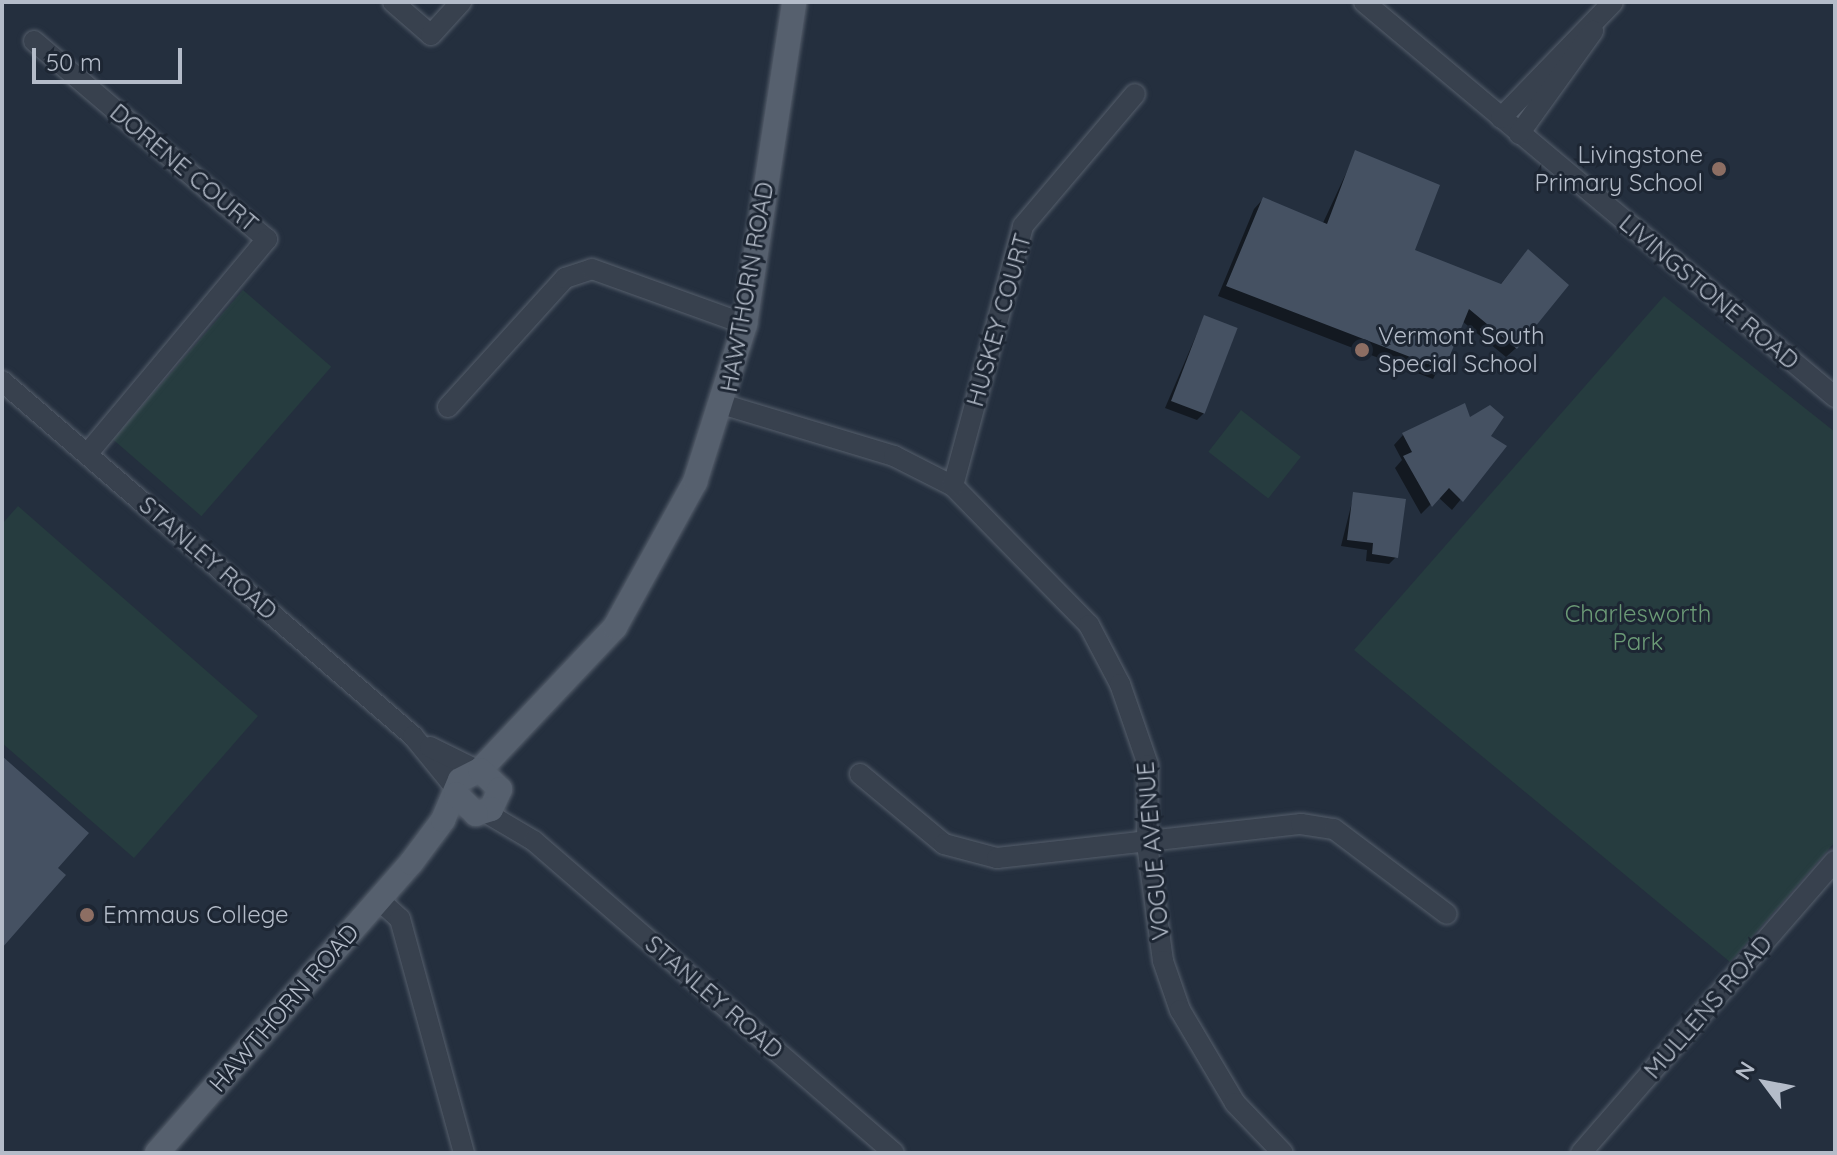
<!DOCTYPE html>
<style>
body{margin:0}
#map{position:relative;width:1837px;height:1155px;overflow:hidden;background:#242f3e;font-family:Quicksand,sans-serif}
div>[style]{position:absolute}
.green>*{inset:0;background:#263c3f;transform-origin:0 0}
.shadow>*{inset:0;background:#0007}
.building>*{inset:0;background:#455162;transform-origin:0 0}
.roads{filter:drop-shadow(0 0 2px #565f6c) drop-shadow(0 0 2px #565f6c)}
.minor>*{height:20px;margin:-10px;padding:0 10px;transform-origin:10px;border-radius:10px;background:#38414e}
.major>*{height:24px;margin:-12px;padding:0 12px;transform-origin:12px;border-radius:12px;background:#56606e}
.dots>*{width:22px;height:22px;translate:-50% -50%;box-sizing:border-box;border:4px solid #1d2633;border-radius:50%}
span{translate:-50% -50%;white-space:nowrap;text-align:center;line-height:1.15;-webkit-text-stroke:6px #1d2633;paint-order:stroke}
.poi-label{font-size:24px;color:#b4bcc9}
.right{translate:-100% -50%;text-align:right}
.left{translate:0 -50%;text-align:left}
.street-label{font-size:24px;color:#b4bcc9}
.park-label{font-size:24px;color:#6b9a76}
.frame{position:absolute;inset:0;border:4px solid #b4bcc9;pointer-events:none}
.north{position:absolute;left:1725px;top:1043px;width:80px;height:80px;-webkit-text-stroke:6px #1d2633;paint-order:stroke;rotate:302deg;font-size:22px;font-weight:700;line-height:32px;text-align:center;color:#b4bcc9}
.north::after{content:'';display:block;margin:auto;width:28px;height:36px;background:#b4bcc9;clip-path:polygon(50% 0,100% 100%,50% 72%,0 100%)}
.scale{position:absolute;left:32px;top:48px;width:150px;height:36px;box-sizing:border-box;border:4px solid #b4bcc9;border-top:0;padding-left:10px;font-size:24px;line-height:28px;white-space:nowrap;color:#b4bcc9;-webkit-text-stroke:6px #1d2633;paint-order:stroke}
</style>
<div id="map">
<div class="green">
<div style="left:243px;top:290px;width:117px;height:198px;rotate:41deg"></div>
<div style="clip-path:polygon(1664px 296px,1835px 432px,1835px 842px,1730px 962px,1354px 650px)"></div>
<div style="left:1241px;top:410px;width:76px;height:53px;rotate:38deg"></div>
<div style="clip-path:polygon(18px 506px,258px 716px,134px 858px,2px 743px,2px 524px)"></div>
</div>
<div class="shadow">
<div style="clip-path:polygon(1356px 152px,1412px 251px,1500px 285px,1519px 261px,1516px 348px,1506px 357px,1462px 321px,1433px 379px,1218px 296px,1254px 209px,1263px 199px,1322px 225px)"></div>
<div style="clip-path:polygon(1204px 317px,1204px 413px,1197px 420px,1165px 408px)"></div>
<div style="clip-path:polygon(1469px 420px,1504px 447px,1452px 510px,1438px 497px,1421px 514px,1395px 468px,1402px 460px,1394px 445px,1403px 435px)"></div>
<div style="clip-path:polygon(1354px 494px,1396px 557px,1389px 564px,1366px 561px,1367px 550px,1341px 546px)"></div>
</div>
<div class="building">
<div style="clip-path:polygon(1355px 150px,1440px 185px,1415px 250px,1501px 284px,1528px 249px,1569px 285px,1517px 349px,1469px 309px,1444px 370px,1226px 286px,1263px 197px,1327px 224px)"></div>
<div style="left:1204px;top:315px;width:36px;height:92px;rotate:21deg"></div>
<div style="clip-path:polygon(1465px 403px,1470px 417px,1490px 405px,1504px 417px,1491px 436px,1507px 446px,1463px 502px,1449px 488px,1432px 507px,1403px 456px,1412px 452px,1402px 433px)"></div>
<div style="clip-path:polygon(1353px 492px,1406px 499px,1398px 558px,1372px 554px,1373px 543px,1347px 540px)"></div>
<div style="clip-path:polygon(2px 756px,89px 833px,58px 868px,66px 875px,2px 948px)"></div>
</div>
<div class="roads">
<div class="minor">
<div style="left:393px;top:2px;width:50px;rotate:41deg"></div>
<div style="left:431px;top:35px;width:45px;rotate:-47.7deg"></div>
<div style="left:1364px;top:2px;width:615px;rotate:39.98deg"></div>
<div style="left:34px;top:41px;width:306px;rotate:40.4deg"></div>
<div style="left:267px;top:239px;width:279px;rotate:129.9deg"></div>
<div style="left:1501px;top:118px;width:161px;rotate:-46deg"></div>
<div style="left:1519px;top:134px;width:127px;rotate:-54.3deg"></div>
<div style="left:2px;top:381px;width:543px;rotate:40.82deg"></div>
<div style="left:413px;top:736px;width:70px;rotate:50.8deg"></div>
<div style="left:725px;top:405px;width:177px;rotate:16.8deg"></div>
<div style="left:894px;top:456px;width:66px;rotate:27deg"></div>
<div style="left:953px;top:486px;width:194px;rotate:45.6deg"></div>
<div style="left:1089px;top:625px;width:67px;rotate:62.3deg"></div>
<div style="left:1120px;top:684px;width:86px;rotate:70.9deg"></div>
<div style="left:1148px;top:765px;width:79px;rotate:90.7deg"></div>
<div style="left:1147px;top:844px;width:118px;rotate:82.2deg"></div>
<div style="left:1163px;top:961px;width:52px;rotate:70.9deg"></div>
<div style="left:1180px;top:1010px;width:108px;rotate:59.4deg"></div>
<div style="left:1235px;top:1103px;width:69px;rotate:46.2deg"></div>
<div style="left:448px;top:407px;width:174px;rotate:-47.8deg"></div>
<div style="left:565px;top:278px;width:28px;rotate:-18deg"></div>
<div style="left:592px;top:269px;width:163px;rotate:19.8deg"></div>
<div style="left:953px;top:486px;width:269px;rotate:-74.9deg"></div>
<div style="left:1023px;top:226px;width:173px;rotate:-49.7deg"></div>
<div style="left:430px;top:747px;width:52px;rotate:26.1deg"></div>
<div style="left:860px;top:774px;width:109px;rotate:39.8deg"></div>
<div style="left:944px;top:844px;width:55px;rotate:14.8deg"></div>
<div style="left:997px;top:858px;width:306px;rotate:-6.4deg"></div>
<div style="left:1301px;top:824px;width:33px;rotate:9deg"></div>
<div style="left:1334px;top:829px;width:141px;rotate:37deg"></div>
<div style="left:485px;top:812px;width:57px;rotate:30.6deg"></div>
<div style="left:534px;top:841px;width:476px;rotate:40.9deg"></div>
<div style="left:379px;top:900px;width:28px;rotate:42deg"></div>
<div style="left:400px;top:919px;width:243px;rotate:74.7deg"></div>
<div style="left:1581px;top:1153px;width:387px;rotate:-49deg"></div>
</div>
<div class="major">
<div style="left:480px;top:770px;width:197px;rotate:-46.6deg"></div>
<div style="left:615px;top:627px;width:166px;rotate:-61.1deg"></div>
<div style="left:695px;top:482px;width:166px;rotate:-72.4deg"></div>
<div style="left:745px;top:324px;width:326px;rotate:-81.3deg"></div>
<div style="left:157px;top:1153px;width:386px;rotate:-48.8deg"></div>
<div style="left:411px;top:863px;width:54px;rotate:-53.3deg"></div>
<div style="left:443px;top:820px;width:43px;rotate:-67deg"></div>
<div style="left:460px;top:780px;width:22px;rotate:-27deg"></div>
<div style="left:480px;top:770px;width:28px;rotate:44deg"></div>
<div style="left:500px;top:789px;width:22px;rotate:114deg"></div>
<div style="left:491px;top:809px;width:16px;rotate:162deg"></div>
<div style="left:476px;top:814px;width:28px;rotate:-135deg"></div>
</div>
</div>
<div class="dots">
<div style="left:1719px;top:169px;background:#8d6e63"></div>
<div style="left:1362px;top:350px;background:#8d6e63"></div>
<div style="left:87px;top:915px;background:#8d6e63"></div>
</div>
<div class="poi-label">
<span class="right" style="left:1703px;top:169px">Livingstone<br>Primary School</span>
<span class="left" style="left:1378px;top:350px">Vermont South<br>Special School</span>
<span class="left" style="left:103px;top:915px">Emmaus College</span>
</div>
<div class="street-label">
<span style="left:184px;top:168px;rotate:40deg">DORENE COURT</span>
<span style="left:747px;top:287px;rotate:-80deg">HAWTHORN ROAD</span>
<span style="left:1709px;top:292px;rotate:40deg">LIVINGSTONE ROAD</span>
<span style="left:999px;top:320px;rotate:-74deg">HUSKEY COURT</span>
<span style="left:208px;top:558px;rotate:41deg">STANLEY ROAD</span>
<span style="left:1153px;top:851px;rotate:-95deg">VOGUE AVENUE</span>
<span style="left:714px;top:997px;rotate:41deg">STANLEY ROAD</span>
<span style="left:1708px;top:1007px;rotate:-49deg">MULLENS ROAD</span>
<span style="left:284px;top:1008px;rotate:-49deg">HAWTHORN ROAD</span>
</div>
<div class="park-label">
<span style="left:1638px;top:628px">Charlesworth<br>Park</span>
</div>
<div class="frame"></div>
<div class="north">N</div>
<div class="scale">50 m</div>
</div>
